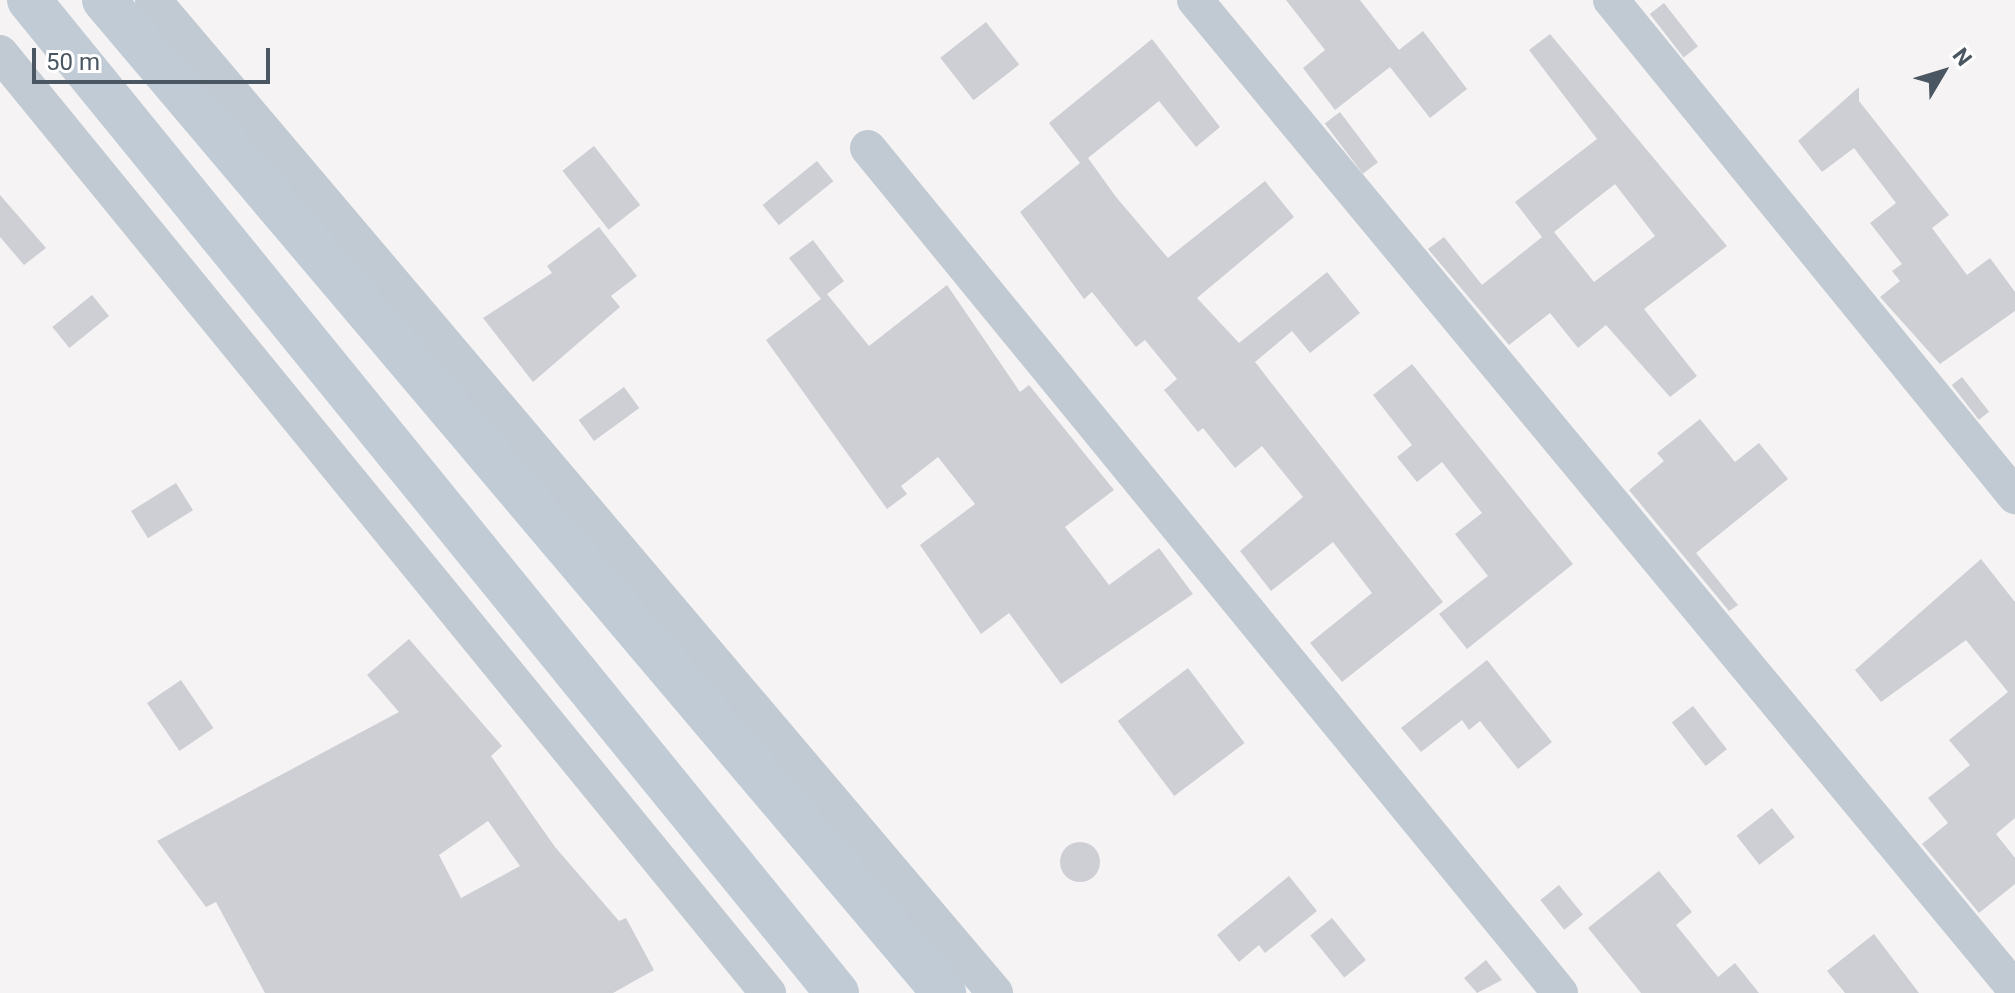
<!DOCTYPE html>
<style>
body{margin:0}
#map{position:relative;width:2015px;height:993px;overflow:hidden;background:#f5f3f3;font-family:Roboto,sans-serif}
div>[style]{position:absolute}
.building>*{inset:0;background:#cdcfd5;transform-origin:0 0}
.round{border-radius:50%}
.minor>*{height:36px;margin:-18px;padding:0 18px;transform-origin:18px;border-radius:18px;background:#c1cad2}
.secondary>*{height:44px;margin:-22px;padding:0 22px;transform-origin:22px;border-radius:22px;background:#c1cbd6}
span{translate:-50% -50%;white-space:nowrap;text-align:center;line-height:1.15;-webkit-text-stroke:8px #fff;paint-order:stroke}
.north{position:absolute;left:1903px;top:32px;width:80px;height:80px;-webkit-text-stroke:6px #fff;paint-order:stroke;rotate:52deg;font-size:22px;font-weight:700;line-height:32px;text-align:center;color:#4a5661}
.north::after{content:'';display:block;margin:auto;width:28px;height:36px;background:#4a5661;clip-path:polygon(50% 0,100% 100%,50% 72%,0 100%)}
.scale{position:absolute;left:32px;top:48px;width:238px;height:36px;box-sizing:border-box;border:4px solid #4a5661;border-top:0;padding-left:10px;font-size:24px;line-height:28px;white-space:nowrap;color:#4a5661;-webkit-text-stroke:6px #fff;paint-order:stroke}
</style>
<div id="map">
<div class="building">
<div style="clip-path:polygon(1286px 0,1360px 0,1399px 50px,1423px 31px,1467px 89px,1430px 118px,1390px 67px,1335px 110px,1303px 68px,1325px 50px)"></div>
<div style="left:1664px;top:3px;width:55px;height:18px;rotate:52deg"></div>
<div style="left:986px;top:22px;width:54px;height:58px;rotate:52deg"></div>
<div style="clip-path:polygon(evenodd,1550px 34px,1727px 246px,1644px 309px,1697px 376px,1670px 397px,1606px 325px,1578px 348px,1550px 313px,1509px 345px,1428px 249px,1444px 237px,1482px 285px,1542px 237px,1515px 202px,1597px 139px,1529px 50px,1550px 34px,1615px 184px,1655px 236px,1594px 282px,1554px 232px,1615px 184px)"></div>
<div style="clip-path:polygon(1152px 39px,1220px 127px,1196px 147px,1159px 101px,1088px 158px,1116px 197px,1168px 258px,1265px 181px,1294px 217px,1197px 298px,1239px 343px,1327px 272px,1360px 313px,1310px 353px,1292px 331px,1255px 362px,1443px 602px,1342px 682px,1310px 643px,1372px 593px,1333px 542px,1271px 591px,1240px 551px,1303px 497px,1262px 446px,1235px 468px,1203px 428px,1198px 432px,1164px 390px,1177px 379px,1145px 340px,1136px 347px,1092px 292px,1084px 299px,1020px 212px,1080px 163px,1049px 123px)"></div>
<div style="clip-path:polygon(1859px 87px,1859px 101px,1949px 215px,1932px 228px,1967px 275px,1990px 258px,2015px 292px,2015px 311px,1940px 364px,1880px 297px,1900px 281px,1892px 271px,1902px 264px,1870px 223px,1896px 203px,1854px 148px,1822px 172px,1798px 141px)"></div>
<div style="left:1340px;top:112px;width:63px;height:19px;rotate:53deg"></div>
<div style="left:594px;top:146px;width:75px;height:40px;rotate:52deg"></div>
<div style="left:817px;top:161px;width:26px;height:70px;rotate:51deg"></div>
<div style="clip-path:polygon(0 195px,46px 248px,24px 265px,0 237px)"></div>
<div style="clip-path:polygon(599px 227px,637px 276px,611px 296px,620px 307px,533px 382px,483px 318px,552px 273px,547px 266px)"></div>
<div style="clip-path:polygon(813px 240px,844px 281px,822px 298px,827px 294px,869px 346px,947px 285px,1020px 392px,1029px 385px,1114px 490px,1065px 527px,1109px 585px,1159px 548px,1193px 594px,1061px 684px,1009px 613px,981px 634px,920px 545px,975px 504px,938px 457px,901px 486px,907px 494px,887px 509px,766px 340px,821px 299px,789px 258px)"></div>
<div style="left:92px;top:295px;width:27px;height:51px;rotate:51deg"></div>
<div style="clip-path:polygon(1412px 364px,1573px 564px,1467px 649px,1439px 614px,1488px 576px,1455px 534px,1482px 513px,1442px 462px,1417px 482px,1397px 457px,1412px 445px,1373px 395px)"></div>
<div style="left:1962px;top:377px;width:44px;height:13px;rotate:52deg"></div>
<div style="left:624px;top:387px;width:26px;height:56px;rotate:54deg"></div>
<div style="clip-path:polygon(1700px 419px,1735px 462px,1759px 443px,1788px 479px,1696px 553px,1738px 605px,1729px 611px,1629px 490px,1664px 461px,1657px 453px)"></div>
<div style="left:176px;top:483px;width:32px;height:53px;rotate:58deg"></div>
<div style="clip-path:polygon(1981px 559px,2015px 602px,2015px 818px,1996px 834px,2015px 858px,2015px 884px,1979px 913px,1922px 844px,1948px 823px,1928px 798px,1970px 765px,1949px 740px,2008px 692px,1966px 640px,1881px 702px,1855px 670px)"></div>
<div style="clip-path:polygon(evenodd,409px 639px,502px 746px,491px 756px,555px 847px,619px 921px,626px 918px,654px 970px,613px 993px,265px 993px,216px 902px,206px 907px,157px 841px,399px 712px,367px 675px,409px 639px,488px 821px,520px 866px,461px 898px,439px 855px,488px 821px)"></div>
<div style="clip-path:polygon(1487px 660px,1552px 742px,1518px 769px,1480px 721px,1469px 730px,1462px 720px,1421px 752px,1401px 728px)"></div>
<div style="left:1188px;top:668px;width:94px;height:88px;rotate:53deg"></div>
<div style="left:181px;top:680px;width:58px;height:41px;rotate:56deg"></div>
<div style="left:1693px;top:706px;width:55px;height:27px;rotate:52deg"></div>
<div style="left:1772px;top:808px;width:37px;height:45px;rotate:52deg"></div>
<div class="round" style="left:1060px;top:842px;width:40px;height:40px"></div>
<div style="clip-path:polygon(1659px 871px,1692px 912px,1676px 925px,1718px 977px,1735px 963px,1759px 993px,1641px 993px,1588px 928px)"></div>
<div style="clip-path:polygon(1289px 876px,1317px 911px,1265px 953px,1259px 945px,1239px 962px,1217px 935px)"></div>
<div style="left:1559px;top:885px;width:38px;height:24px;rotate:51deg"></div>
<div style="left:1332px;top:918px;width:54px;height:28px;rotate:51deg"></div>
<div style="clip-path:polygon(1874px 934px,1919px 993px,1845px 993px,1827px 971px)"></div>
<div style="clip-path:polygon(1486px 960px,1502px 980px,1477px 993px,1464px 978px)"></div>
</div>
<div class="minor">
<div style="left:153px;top:0;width:1302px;rotate:49.7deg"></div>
<div style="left:1195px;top:0;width:1285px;rotate:50.34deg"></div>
<div style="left:1611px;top:0;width:640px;rotate:50.84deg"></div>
<div style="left:0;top:53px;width:1214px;rotate:50.75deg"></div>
<div style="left:868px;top:148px;width:1092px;rotate:50.68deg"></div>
</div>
<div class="secondary">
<div style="left:29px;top:0;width:1280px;rotate:50.86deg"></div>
<div style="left:104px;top:0;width:1301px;rotate:49.77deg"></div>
</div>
<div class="north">N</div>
<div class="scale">50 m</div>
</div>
